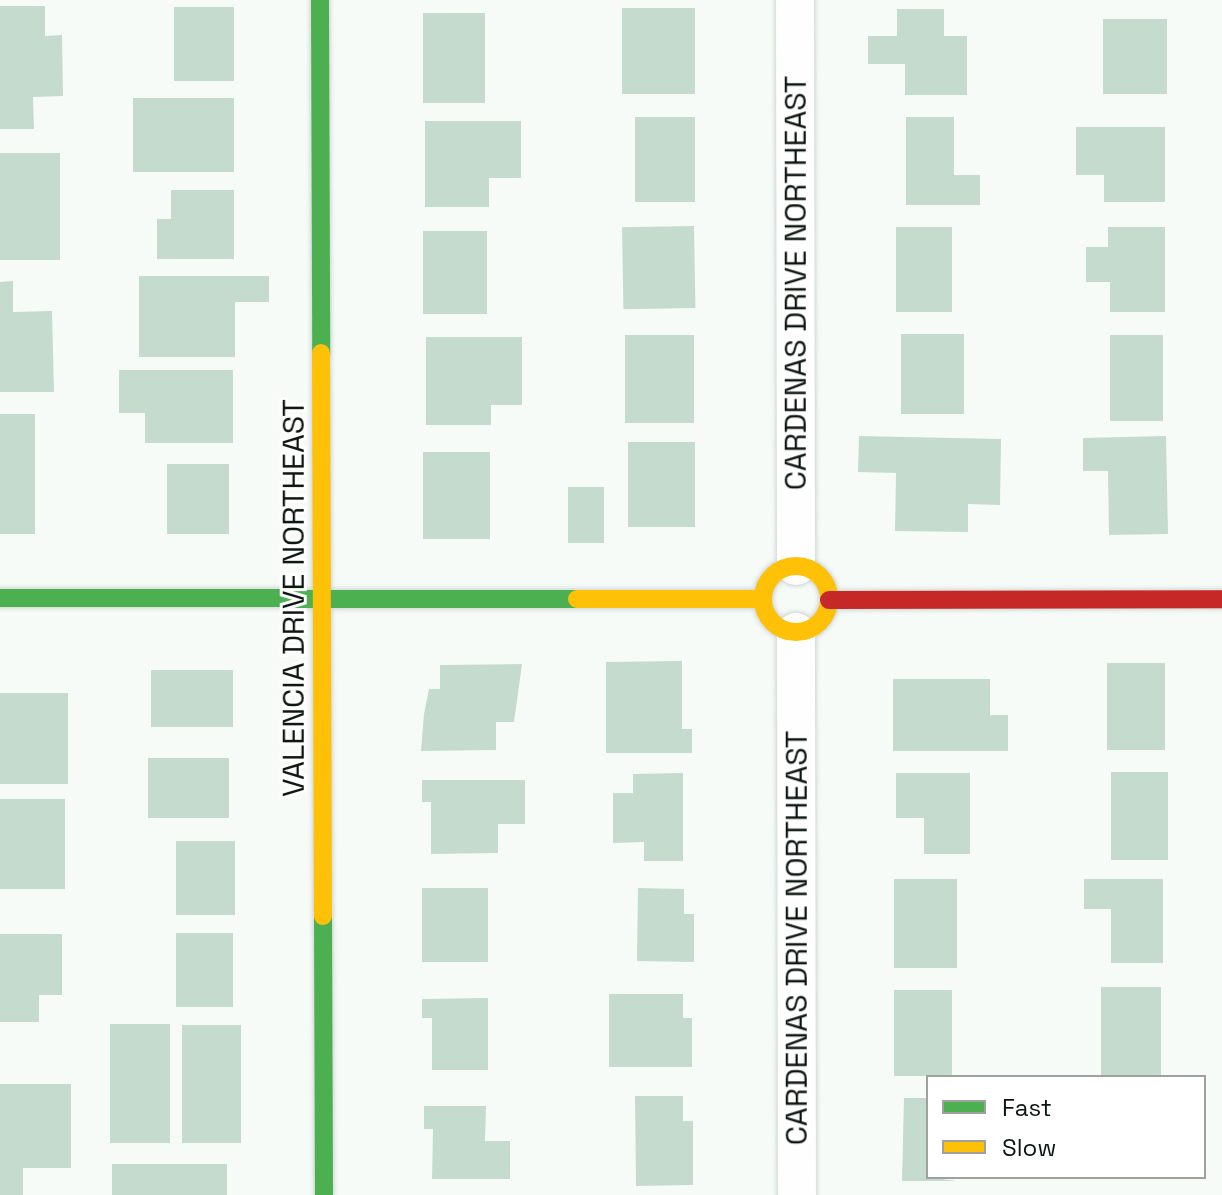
<!DOCTYPE html>
<style>
body{margin:0}
#map{position:relative;width:1222px;height:1195px;overflow:hidden;background:#f6fbf8;font-family:"Space Grotesk",sans-serif}
div>[style]{position:absolute}
.building>*{inset:0;background:#c4dbce;transform-origin:0 0}
.roads{filter:drop-shadow(0 0 2px #d0d7d3) drop-shadow(0 0 2px #d0d7d3)}
.street>*{height:38px;margin:-19px;padding:0 19px;transform-origin:19px;border-radius:19px;background:#fefefe}
.fast>*{height:18px;margin:-9px;padding:0 9px;transform-origin:9px;border-radius:9px;background:#4caf50}
.slow>*{height:18px;margin:-9px;padding:0 9px;transform-origin:9px;border-radius:9px;background:#ffc107}
.slow>.ring{margin:-9px;padding:0;box-sizing:content-box;background:none;border:18px solid #ffc107;border-radius:50%}
.jam>*{height:18px;margin:-9px;padding:0 9px;transform-origin:9px;border-radius:9px;background:#c62828}
span{translate:-50% -50%;white-space:nowrap;text-align:center;line-height:1.15;-webkit-text-stroke:6px #fff;paint-order:stroke}
.street-label{font-size:30px;color:#0c1610}
.legend{position:absolute;left:926px;top:1075px;width:280px;height:104px;box-sizing:border-box;background:#fff;border:2px solid #9ea29f;margin:0;padding:10px 14px;list-style:none;font-size:24px;color:#0c1610}
.legend li{display:flex;align-items:center;gap:16px;height:40px}
.legend b{width:40px;border:2px solid #9ea29f}
</style>
<div id="map">
<div class="building">
<div style="clip-path:polygon(0 6px,45px 6px,45px 36px,62px 35px,63px 96px,33px 97px,34px 129px,0 129px)"></div>
<div style="left:174px;top:7px;width:60px;height:74px"></div>
<div style="left:622px;top:8px;width:73px;height:86px"></div>
<div style="clip-path:polygon(897px 9px,944px 9px,944px 36px,967px 36px,967px 95px,905px 95px,905px 64px,868px 64px,868px 36px,897px 36px)"></div>
<div style="left:423px;top:13px;width:62px;height:90px"></div>
<div style="left:1103px;top:19px;width:64px;height:75px"></div>
<div style="left:133px;top:98px;width:101px;height:74px"></div>
<div style="left:635px;top:117px;width:60px;height:85px"></div>
<div style="clip-path:polygon(906px 117px,954px 117px,954px 175px,980px 175px,980px 205px,906px 205px)"></div>
<div style="clip-path:polygon(425px 121px,521px 121px,521px 178px,489px 178px,489px 207px,425px 207px)"></div>
<div style="clip-path:polygon(1076px 127px,1165px 127px,1165px 202px,1104px 202px,1104px 175px,1076px 175px)"></div>
<div style="left:0;top:153px;width:60px;height:107px"></div>
<div style="clip-path:polygon(171px 190px,234px 190px,234px 259px,157px 259px,157px 219px,171px 219px)"></div>
<div style="left:694px;top:226px;width:82px;height:72px;rotate:89deg"></div>
<div style="left:896px;top:227px;width:56px;height:85px"></div>
<div style="clip-path:polygon(1108px 227px,1165px 227px,1165px 312px,1110px 312px,1110px 282px,1086px 282px,1086px 247px,1108px 247px)"></div>
<div style="left:423px;top:231px;width:64px;height:83px"></div>
<div style="clip-path:polygon(139px 276px,269px 276px,269px 302px,235px 302px,235px 357px,139px 357px)"></div>
<div style="clip-path:polygon(13px 281px,13px 312px,52px 311px,54px 392px,0 392px,0 282px)"></div>
<div style="left:901px;top:334px;width:63px;height:80px"></div>
<div style="left:625px;top:335px;width:69px;height:88px"></div>
<div style="left:1110px;top:335px;width:53px;height:86px"></div>
<div style="clip-path:polygon(426px 337px,522px 337px,522px 405px,491px 405px,491px 425px,426px 425px)"></div>
<div style="clip-path:polygon(119px 370px,233px 370px,233px 443px,145px 443px,145px 413px,119px 413px)"></div>
<div style="left:0;top:414px;width:35px;height:120px"></div>
<div style="clip-path:polygon(859px 436px,1001px 439px,1000px 505px,968px 504px,968px 532px,895px 531px,896px 473px,858px 472px)"></div>
<div style="clip-path:polygon(1166px 436px,1168px 534px,1109px 535px,1108px 471px,1083px 471px,1083px 438px)"></div>
<div style="left:628px;top:442px;width:67px;height:85px"></div>
<div style="left:423px;top:452px;width:67px;height:87px"></div>
<div style="left:167px;top:464px;width:62px;height:70px"></div>
<div style="left:568px;top:487px;width:36px;height:56px"></div>
<div style="clip-path:polygon(682px 661px,682px 729px,692px 729px,692px 753px,606px 753px,606px 662px)"></div>
<div style="left:1107px;top:663px;width:58px;height:87px"></div>
<div style="clip-path:polygon(522px 664px,514px 722px,496px 722px,496px 750px,421px 751px,424px 714px,429px 689px,440px 689px,440px 665px)"></div>
<div style="left:151px;top:670px;width:82px;height:57px"></div>
<div style="clip-path:polygon(893px 679px,990px 679px,990px 715px,1008px 715px,1008px 751px,893px 751px)"></div>
<div style="left:68px;top:693px;width:91px;height:68px;rotate:90deg"></div>
<div style="left:148px;top:758px;width:81px;height:60px"></div>
<div style="left:1111px;top:772px;width:57px;height:88px"></div>
<div style="clip-path:polygon(683px 773px,683px 861px,644px 861px,644px 842px,613px 843px,613px 793px,633px 793px,633px 774px)"></div>
<div style="clip-path:polygon(896px 773px,970px 773px,970px 854px,924px 854px,924px 818px,896px 818px)"></div>
<div style="clip-path:polygon(422px 780px,525px 780px,525px 824px,498px 824px,498px 853px,431px 854px,431px 802px,422px 802px)"></div>
<div style="left:0;top:799px;width:65px;height:90px"></div>
<div style="left:176px;top:841px;width:59px;height:74px"></div>
<div style="left:894px;top:879px;width:63px;height:89px"></div>
<div style="clip-path:polygon(1084px 879px,1163px 879px,1163px 963px,1111px 963px,1111px 909px,1084px 909px)"></div>
<div style="left:422px;top:888px;width:66px;height:74px"></div>
<div style="clip-path:polygon(638px 888px,684px 889px,684px 914px,694px 914px,694px 962px,637px 961px)"></div>
<div style="left:176px;top:933px;width:57px;height:74px"></div>
<div style="clip-path:polygon(0 934px,62px 934px,62px 995px,39px 995px,39px 1022px,0 1022px)"></div>
<div style="left:1101px;top:987px;width:60px;height:88px"></div>
<div style="left:894px;top:990px;width:58px;height:86px"></div>
<div style="clip-path:polygon(609px 994px,683px 994px,683px 1018px,692px 1018px,692px 1067px,609px 1067px)"></div>
<div style="clip-path:polygon(488px 998px,488px 1070px,432px 1070px,432px 1018px,422px 1018px,422px 999px)"></div>
<div style="left:110px;top:1024px;width:60px;height:119px"></div>
<div style="left:182px;top:1025px;width:59px;height:118px"></div>
<div style="clip-path:polygon(0 1084px,71px 1084px,71px 1168px,23px 1168px,23px 1195px,0 1195px)"></div>
<div style="clip-path:polygon(635px 1096px,683px 1096px,683px 1121px,693px 1121px,693px 1185px,636px 1186px)"></div>
<div style="clip-path:polygon(904px 1098px,928px 1098px,928px 1177px,956px 1181px,902px 1181px)"></div>
<div style="clip-path:polygon(424px 1106px,486px 1106px,485px 1141px,510px 1141px,510px 1179px,432px 1179px,433px 1129px,424px 1129px)"></div>
<div style="left:112px;top:1164px;width:115px;height:31px"></div>
</div>
<div class="roads">
<div class="street">
<div style="left:795px;top:0;width:566px;rotate:89.9deg"></div>
<div style="left:796px;top:632px;width:563px;rotate:89.9deg"></div>
</div>
<div class="fast">
<div style="left:320px;top:0;width:353px;rotate:89.8deg"></div>
<div style="left:0;top:598px;width:577px;rotate:0.1deg"></div>
<div style="left:323px;top:916px;width:279px;rotate:89.8deg"></div>
</div>
<div class="slow">
<div style="left:321px;top:353px;width:563px;rotate:89.8deg"></div>
<div class="ring" style="left:763px;top:566px;width:48px;height:48px"></div>
<div style="left:577px;top:599px;width:186px"></div>
</div>
<div class="jam">
<div style="left:829px;top:600px;width:393px;rotate:-0.1deg"></div>
</div>
</div>
<div class="street-label">
<span style="left:796px;top:283px;rotate:-90deg">CARDENAS DRIVE NORTHEAST</span>
<span style="left:294px;top:598px;rotate:-90deg">VALENCIA DRIVE NORTHEAST</span>
<span style="left:797px;top:938px;rotate:-90deg">CARDENAS DRIVE NORTHEAST</span>
</div>
<ul class="legend">
<li><b style="height:10px;background:#4caf50"></b>Fast</li>
<li><b style="height:10px;background:#ffc107"></b>Slow</li>
</ul>
</div>
